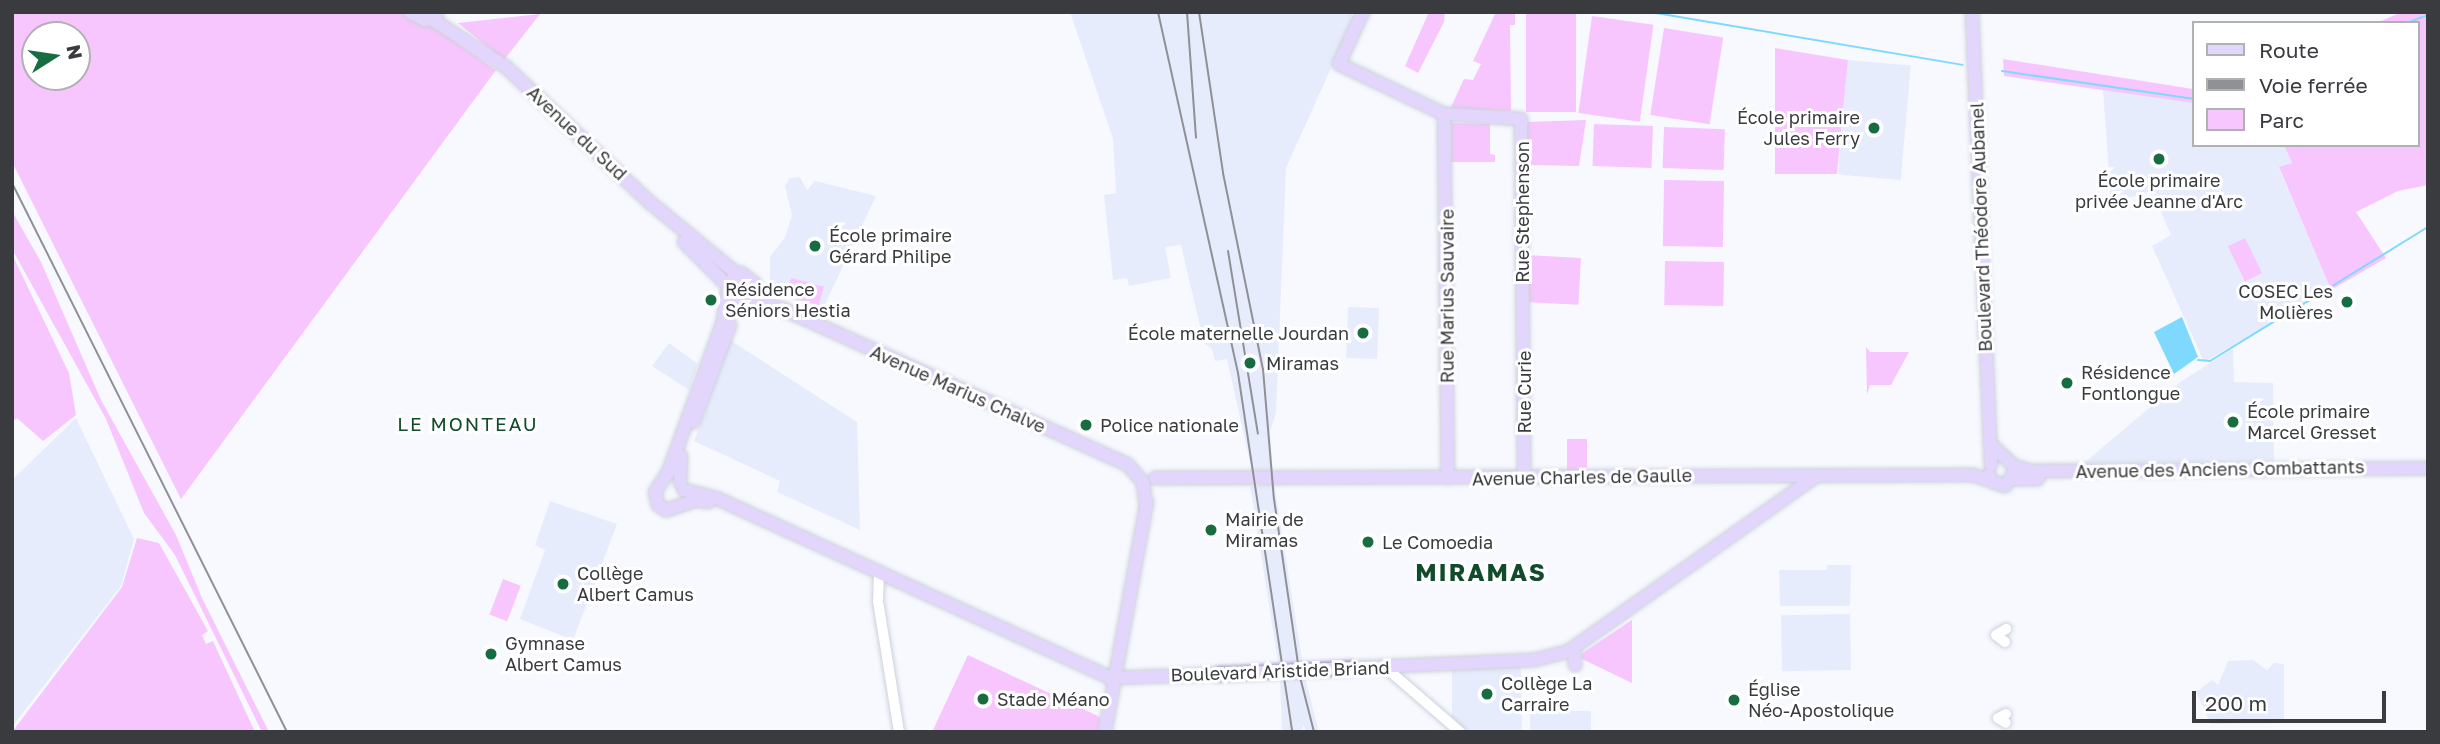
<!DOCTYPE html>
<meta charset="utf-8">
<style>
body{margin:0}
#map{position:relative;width:2440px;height:744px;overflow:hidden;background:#f7f9ff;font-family:"Golos Text",sans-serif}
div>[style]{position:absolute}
.built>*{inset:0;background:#e7ecfd;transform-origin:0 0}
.green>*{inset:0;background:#f8c6fe;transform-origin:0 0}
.water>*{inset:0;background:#7fd9ff}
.stream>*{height:2px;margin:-1px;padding:0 1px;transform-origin:1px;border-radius:1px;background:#7fd9ff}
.roads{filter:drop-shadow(0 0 2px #cdd0da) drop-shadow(0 0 2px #cdd0da)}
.minor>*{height:10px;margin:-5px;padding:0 5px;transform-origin:5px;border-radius:5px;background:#fff}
.major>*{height:12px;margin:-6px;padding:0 6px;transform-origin:6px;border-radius:6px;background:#e2d6fd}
.rail>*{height:2px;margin:-1px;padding:0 1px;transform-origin:1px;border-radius:1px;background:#909196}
.bridges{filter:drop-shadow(0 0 2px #9a8eb9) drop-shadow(0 0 2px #9a8eb9)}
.major-bridge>*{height:12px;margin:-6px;padding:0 6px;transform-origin:6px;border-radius:6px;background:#e2d6fd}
.dots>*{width:19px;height:19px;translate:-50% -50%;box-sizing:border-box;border:4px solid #fff;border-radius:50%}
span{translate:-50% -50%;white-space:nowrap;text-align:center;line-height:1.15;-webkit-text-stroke:6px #fff;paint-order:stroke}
.poi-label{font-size:18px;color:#3a3b3f}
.right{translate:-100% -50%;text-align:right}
.left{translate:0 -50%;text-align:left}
.street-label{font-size:18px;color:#3a3b3f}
.neighbourhood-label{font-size:19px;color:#114b2b;letter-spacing:2px}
.district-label{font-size:24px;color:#114b2b;font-weight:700;letter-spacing:2px}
.frame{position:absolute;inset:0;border:14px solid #3a3b3f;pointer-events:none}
.legend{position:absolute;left:2192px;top:21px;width:228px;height:126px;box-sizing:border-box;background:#fff;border:2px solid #b0b1b2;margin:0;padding:9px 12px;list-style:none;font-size:21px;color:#3a3b3f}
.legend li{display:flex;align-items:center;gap:14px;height:35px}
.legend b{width:35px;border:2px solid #b0b1b2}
.north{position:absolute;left:21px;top:21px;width:70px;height:70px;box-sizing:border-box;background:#fff;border:2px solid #b0b1b2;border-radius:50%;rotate:78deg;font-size:19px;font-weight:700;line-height:28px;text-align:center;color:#3a3b3f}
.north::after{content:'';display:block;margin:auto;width:24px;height:32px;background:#176d40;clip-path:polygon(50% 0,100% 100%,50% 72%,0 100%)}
.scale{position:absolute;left:2192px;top:691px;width:194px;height:32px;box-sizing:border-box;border:4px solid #3a3b3f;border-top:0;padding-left:9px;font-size:21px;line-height:24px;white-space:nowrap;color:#3a3b3f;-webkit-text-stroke:5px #fff;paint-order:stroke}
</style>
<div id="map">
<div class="built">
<div style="clip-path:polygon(1070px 12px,1349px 12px,1354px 17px,1286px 168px,1276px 413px,1270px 431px,1273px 473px,1248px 474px,1251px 467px,1227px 359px,1215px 361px,1212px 349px,1204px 343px,1181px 245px,1165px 247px,1171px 278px,1129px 286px,1127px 278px,1113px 280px,1104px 195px,1116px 193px,1113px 139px)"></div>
<div style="left:1848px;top:60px;width:63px;height:115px;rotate:5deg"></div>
<div style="clip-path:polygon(2103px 89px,2193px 103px,2193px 145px,2284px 145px,2292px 163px,2279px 168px,2331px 290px,2204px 362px,2152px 246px,2171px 235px,2152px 191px,2111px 203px)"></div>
<div style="clip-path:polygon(800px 177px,807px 190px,815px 181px,876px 196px,820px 315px,770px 286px,770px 257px,785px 237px,792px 215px,785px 186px,790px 178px)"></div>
<div style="left:1348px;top:307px;width:31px;height:51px;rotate:2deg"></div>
<div style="clip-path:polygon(730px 340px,857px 422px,860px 530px,777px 492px,780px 481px,694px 441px)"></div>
<div style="clip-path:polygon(669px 343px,698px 364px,689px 390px,652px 366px)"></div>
<div style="clip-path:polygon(2233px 348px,2234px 382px,2273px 383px,2274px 461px,2084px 463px,2179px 383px)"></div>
<div style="clip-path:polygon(76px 418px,134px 539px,121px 586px,12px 727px,12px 480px)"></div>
<div style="left:1274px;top:483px;width:185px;height:24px;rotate:81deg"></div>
<div style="clip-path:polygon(550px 501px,617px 524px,573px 640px,520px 619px,545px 550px,535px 545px)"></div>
<div style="clip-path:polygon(1827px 565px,1851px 565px,1850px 606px,1780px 606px,1779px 570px,1827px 570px)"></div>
<div style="left:1850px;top:614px;width:56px;height:69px;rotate:89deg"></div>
<div style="clip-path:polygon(2253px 660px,2267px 670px,2274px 663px,2284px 664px,2284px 723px,2211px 724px,2196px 692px,2212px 680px,2218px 685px,2228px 661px)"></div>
<div style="clip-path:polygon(1521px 666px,1522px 732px,1467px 732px,1452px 719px,1452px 669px)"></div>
<div style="clip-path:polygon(1304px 674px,1319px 732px,1306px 732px,1304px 725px,1301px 732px,1282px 732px,1280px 675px)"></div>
<div style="left:1591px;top:711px;width:21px;height:61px;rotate:90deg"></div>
</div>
<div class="green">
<div style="clip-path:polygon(evenodd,12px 12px,402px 12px,435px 28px,496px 70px,181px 499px,12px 162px,12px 12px,35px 35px,77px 35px,77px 77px,35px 77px,35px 35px)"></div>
<div style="clip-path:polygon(1429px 12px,1445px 12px,1444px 22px,1418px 73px,1405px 66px)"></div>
<div style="clip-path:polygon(1496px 12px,1515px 12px,1515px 25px,1510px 25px,1511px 111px,1450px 109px,1464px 79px,1473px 80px,1481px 64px,1473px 61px)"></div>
<div style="left:1526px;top:12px;width:50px;height:100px"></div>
<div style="clip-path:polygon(2402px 12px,2428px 12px,2428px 185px,2398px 191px,2356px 212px,2386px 258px,2331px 290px,2279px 167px,2292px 163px,2284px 145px,2417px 145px,2417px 23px,2376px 23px)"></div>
<div style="clip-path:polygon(540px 14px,504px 60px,458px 23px)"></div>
<div style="left:1592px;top:16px;width:62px;height:98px;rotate:8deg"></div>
<div style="left:1664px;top:28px;width:60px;height:88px;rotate:9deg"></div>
<div style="clip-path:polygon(1775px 48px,1848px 60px,1837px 174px,1775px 174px)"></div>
<div style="clip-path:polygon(2003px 59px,2193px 89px,2193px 103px,2004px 76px)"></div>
<div style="clip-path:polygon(1586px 120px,1579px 166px,1527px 165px,1527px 122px)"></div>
<div style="clip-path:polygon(1451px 123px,1490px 124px,1490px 154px,1495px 155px,1495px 162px,1451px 162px)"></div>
<div style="left:1594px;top:124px;width:59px;height:42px;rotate:2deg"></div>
<div style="left:1664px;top:127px;width:61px;height:41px;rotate:2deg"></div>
<div style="left:1664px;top:180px;width:60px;height:66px;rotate:1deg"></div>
<div style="clip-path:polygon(12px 211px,41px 262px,101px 400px,176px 535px,202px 598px,269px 732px,262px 732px,175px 555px,144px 513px,106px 419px,12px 249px)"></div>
<div style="left:2245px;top:238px;width:39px;height:19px;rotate:64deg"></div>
<div style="clip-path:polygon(12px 254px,69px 373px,76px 415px,43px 441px,17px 418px,12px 422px)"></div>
<div style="left:1526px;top:255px;width:55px;height:47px;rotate:3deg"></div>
<div style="left:1665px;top:261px;width:59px;height:44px;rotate:1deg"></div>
<div style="left:791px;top:278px;width:34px;height:19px;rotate:15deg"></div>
<div style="clip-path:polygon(1866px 347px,1870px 352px,1909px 352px,1891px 385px,1870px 385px,1867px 395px)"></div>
<div style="left:1567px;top:439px;width:20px;height:34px"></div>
<div style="clip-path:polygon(137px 538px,159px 543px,208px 631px,202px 635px,206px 644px,213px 641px,255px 732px,12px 732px,122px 587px)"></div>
<div style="left:503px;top:579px;width:19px;height:38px;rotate:21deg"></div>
<div style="clip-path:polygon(1632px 620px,1632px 683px,1582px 659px,1581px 654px)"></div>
<div style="clip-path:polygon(968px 655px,1100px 717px,1099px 732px,932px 732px)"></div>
</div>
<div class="water">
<div style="clip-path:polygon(2182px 317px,2198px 357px,2174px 374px,2154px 332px)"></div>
</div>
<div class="stream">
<div style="left:1650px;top:12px;width:317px;rotate:9.6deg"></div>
<div style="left:2407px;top:23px;width:22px;rotate:-21deg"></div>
<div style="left:2002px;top:71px;width:193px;rotate:8.3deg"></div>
<div style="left:2287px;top:314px;width:166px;rotate:-31.7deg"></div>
<div style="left:2198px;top:360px;width:12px;rotate:5deg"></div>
<div style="left:2210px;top:361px;width:76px;rotate:-31.6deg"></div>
</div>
<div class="roads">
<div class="minor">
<div style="left:879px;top:573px;width:28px;rotate:92deg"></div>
<div style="left:878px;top:601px;width:133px;rotate:80.9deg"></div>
<div style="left:2005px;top:642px;width:11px;rotate:-142deg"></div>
<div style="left:1996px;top:635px;width:12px;rotate:-31deg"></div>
<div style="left:1385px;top:667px;width:99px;rotate:40.9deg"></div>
<div style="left:2006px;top:714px;width:9px;rotate:153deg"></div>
<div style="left:1998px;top:718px;width:9px;rotate:32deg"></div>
</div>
<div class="major">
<div style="left:410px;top:12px;width:17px;rotate:28deg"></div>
<div style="left:425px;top:20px;width:14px;rotate:-30deg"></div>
<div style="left:1363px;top:12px;width:57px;rotate:114.8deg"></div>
<div style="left:1339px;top:64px;width:116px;rotate:25.5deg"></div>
<div style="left:1444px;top:114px;width:77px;rotate:3.7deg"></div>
<div style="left:1521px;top:119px;width:359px;rotate:89.5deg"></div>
<div style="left:1972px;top:12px;width:453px;rotate:87.6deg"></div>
<div style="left:430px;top:18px;width:90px;rotate:32.8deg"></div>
<div style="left:506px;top:67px;width:194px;rotate:43.3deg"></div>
<div style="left:647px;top:200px;width:117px;rotate:39.4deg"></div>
<div style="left:1444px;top:114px;width:364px;rotate:89.4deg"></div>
<div style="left:684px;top:242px;width:62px;rotate:45deg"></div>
<div style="left:748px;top:300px;width:36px;rotate:14deg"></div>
<div style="left:783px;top:309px;width:379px;rotate:24.3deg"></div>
<div style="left:1128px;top:465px;width:23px;rotate:49deg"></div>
<div style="left:1143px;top:482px;width:25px;rotate:83deg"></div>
<div style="left:693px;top:422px;width:104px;rotate:-69.1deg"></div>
<div style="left:1992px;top:445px;width:30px;rotate:44deg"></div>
<div style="left:2014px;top:466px;width:17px;rotate:17deg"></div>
<div style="left:2030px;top:471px;width:398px;rotate:-0.4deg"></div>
<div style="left:1989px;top:475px;width:8px;rotate:60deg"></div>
<div style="left:1993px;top:482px;width:13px;rotate:18deg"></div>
<div style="left:2005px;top:486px;width:18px;rotate:-56deg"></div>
<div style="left:1155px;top:478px;width:818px;rotate:-0.21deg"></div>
<div style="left:1973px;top:475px;width:19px;rotate:18deg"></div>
<div style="left:2014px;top:479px;width:24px"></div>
<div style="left:680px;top:483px;width:27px;rotate:-88deg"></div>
<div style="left:684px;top:490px;width:33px;rotate:14deg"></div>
<div style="left:716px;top:498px;width:434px;rotate:24.5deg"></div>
<div style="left:1111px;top:678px;width:109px;rotate:-2.1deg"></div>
<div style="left:709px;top:502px;width:12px;rotate:-171deg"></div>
<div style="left:697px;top:500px;width:33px;rotate:162deg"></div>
<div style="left:666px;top:510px;width:9px;rotate:-148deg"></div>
<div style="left:658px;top:505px;width:13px;rotate:-103deg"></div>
<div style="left:655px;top:492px;width:23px;rotate:-56deg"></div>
<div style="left:668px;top:473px;width:161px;rotate:-70deg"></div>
<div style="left:723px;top:322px;width:40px;rotate:-81.5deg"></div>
<div style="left:729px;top:282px;width:15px;rotate:-37deg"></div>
<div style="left:741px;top:273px;width:18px;rotate:38deg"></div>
<div style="left:755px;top:284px;width:17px;rotate:114deg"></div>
<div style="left:748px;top:300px;width:11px;rotate:175deg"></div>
<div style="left:737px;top:301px;width:11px;rotate:-135deg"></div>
<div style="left:1574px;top:649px;width:16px;rotate:86deg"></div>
<div style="left:1350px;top:668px;width:184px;rotate:-2.5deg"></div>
<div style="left:1534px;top:660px;width:36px;rotate:-14deg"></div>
<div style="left:1569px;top:651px;width:303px;rotate:-35.3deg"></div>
<div style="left:1105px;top:732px;width:234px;rotate:-79.7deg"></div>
</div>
</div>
<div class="rail">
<div style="left:1158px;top:12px;width:370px;rotate:77.5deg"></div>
<div style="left:1238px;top:373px;width:363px;rotate:81.4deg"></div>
<div style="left:1187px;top:12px;width:126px;rotate:85.9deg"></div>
<div style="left:1199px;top:12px;width:163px;rotate:81.5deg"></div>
<div style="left:1223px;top:173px;width:200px;rotate:78.5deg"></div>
<div style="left:1263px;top:369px;width:130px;rotate:85.2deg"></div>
<div style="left:1274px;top:499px;width:180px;rotate:81.7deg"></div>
<div style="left:1300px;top:677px;width:57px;rotate:75.7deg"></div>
<div style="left:12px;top:183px;width:614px;rotate:63.39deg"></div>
<div style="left:1228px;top:251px;width:185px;rotate:80.7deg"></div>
</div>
<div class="bridges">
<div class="major-bridge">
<div style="left:1220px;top:674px;width:130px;rotate:-2.6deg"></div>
</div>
</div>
<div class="dots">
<div style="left:1874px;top:128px;background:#176d40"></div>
<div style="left:2159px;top:159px;background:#176d40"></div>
<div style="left:815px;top:246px;background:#176d40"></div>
<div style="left:711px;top:300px;background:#176d40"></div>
<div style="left:2347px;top:302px;background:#176d40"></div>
<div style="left:1363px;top:333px;background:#176d40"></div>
<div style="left:1250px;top:363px;background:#176d40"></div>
<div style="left:2067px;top:383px;background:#176d40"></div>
<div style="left:2233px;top:422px;background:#176d40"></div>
<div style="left:1086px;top:425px;background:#176d40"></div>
<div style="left:1211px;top:530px;background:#176d40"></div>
<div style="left:1368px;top:542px;background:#176d40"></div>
<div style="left:563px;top:584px;background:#176d40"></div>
<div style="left:491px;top:654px;background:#176d40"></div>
<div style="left:1487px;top:694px;background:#176d40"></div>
<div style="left:983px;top:699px;background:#176d40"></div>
<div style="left:1734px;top:700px;background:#176d40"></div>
</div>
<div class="poi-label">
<span class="right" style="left:1860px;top:128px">École primaire<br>Jules Ferry</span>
<span style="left:2159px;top:191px">École primaire<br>privée Jeanne d'Arc</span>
<span class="left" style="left:829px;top:246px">École primaire<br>Gérard Philipe</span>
<span class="left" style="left:725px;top:300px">Résidence<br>Séniors Hestia</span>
<span class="right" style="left:2333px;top:302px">COSEC Les<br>Molières</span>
<span class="right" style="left:1349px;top:333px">École maternelle Jourdan</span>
<span class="left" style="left:1266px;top:363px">Miramas</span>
<span class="left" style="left:2081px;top:383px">Résidence<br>Fontlongue</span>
<span class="left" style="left:2247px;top:422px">École primaire<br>Marcel Gresset</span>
<span class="left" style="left:1100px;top:425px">Police nationale</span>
<span class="left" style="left:1225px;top:530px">Mairie de<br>Miramas</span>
<span class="left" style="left:1382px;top:542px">Le Comoedia</span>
<span class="left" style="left:577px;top:584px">Collège<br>Albert Camus</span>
<span class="left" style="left:505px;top:654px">Gymnase<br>Albert Camus</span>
<span class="left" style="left:1501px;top:694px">Collège La<br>Carraire</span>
<span class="left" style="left:1748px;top:700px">Église<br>Néo-Apostolique</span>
<span class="left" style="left:997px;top:699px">Stade Méano</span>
</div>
<div class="street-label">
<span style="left:577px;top:133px;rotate:43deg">Avenue du Sud</span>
<span style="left:1522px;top:212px;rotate:-90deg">Rue Stephenson</span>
<span style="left:1981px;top:227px;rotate:-92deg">Boulevard Théodore Aubanel</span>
<span style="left:1447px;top:296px;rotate:-90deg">Rue Marius Sauvaire</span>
<span style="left:958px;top:389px;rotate:24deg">Avenue Marius Chalve</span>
<span style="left:1524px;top:392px;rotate:-90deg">Rue Curie</span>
<span style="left:2220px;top:469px;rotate:-1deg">Avenue des Anciens Combattants</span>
<span style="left:1582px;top:477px;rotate:-1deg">Avenue Charles de Gaulle</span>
<span style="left:1280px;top:671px;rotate:-2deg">Boulevard Aristide Briand</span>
</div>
<div class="neighbourhood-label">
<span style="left:468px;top:424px">LE MONTEAU</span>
</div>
<div class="district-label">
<span style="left:1481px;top:572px">MIRAMAS</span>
</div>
<div class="frame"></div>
<ul class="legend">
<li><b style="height:9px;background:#e2d6fd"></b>Route</li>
<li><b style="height:9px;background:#909196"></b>Voie ferrée</li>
<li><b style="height:19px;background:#f8c6fe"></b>Parc</li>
</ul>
<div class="north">N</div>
<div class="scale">200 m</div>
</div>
